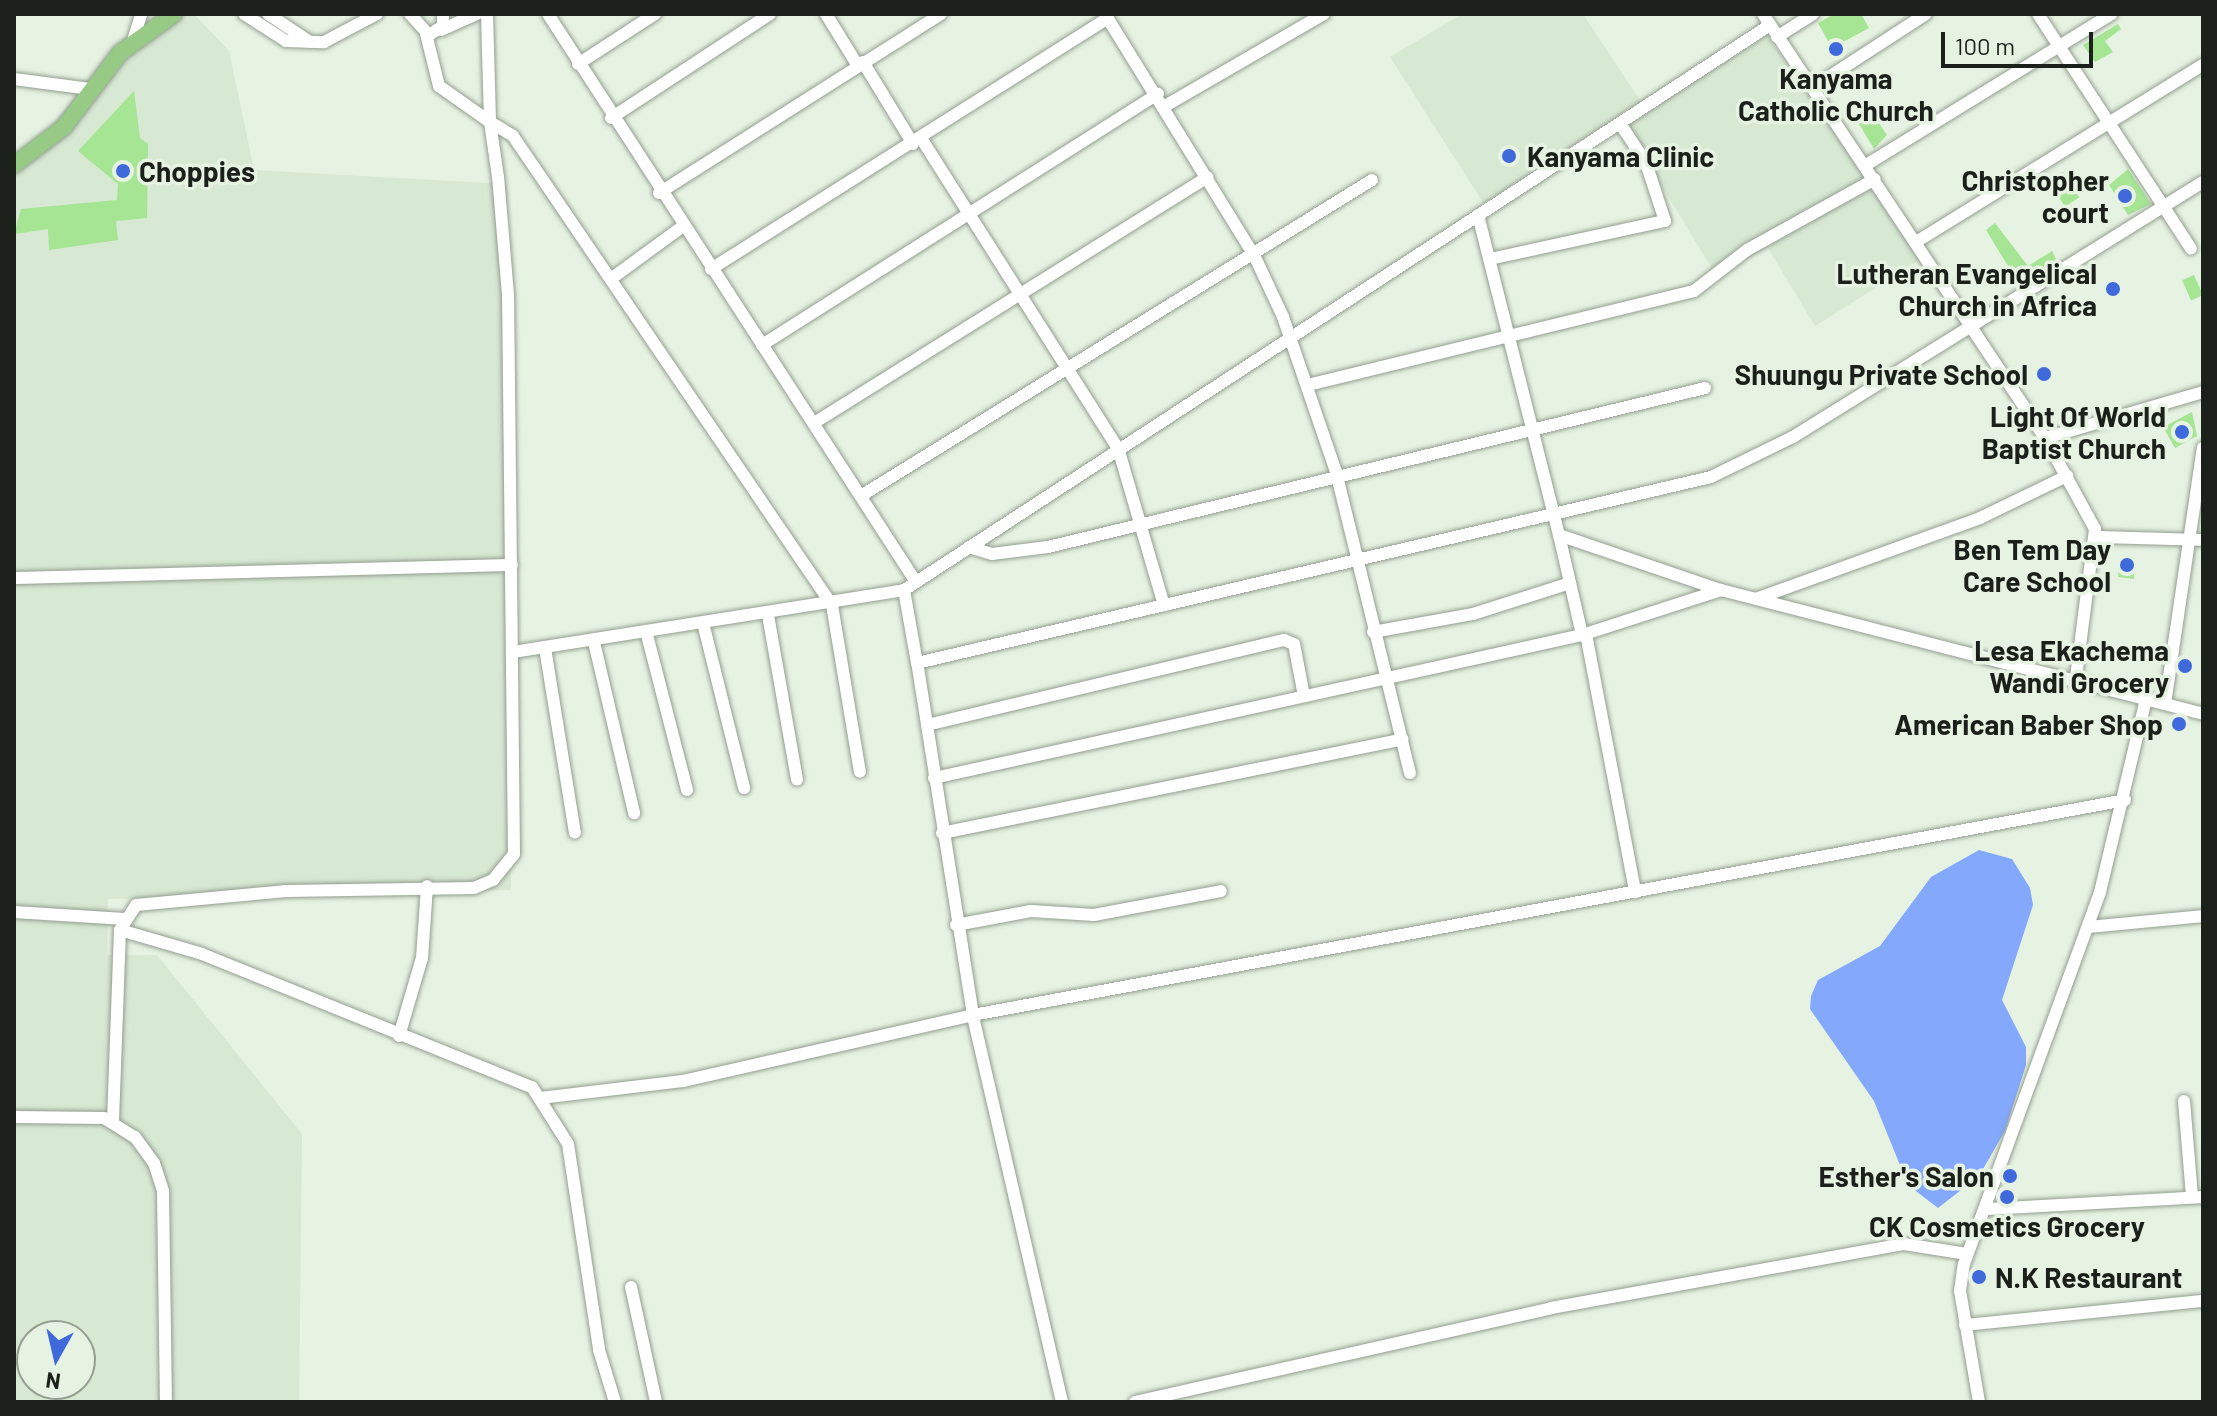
<!DOCTYPE html>
<style>
body{margin:0}
#map{position:relative;width:2217px;height:1416px;overflow:hidden;background:#e6f2e2;font-family:Barlow,sans-serif}
div>[style]{position:absolute}
.built>*{inset:0;background:#d7e8d3}
.water>*{inset:0;background:#84a8fc}
.building>*{inset:0;background:#a5e593;transform-origin:0 0}
.roads{filter:drop-shadow(0 0 2px #939e90) drop-shadow(0 0 2px #939e90)}
.minor>*{height:12px;margin:-6px;padding:0 6px;transform-origin:6px;border-radius:6px;background:#fff}
.major>*{height:16px;margin:-8px;padding:0 8px;transform-origin:8px;border-radius:8px;background:#96ca85}
.dots>*{width:22px;height:22px;translate:-50% -50%;box-sizing:border-box;border:4px solid #e6f2e2;border-radius:50%}
span{translate:-50% -50%;white-space:nowrap;text-align:center;line-height:1.15;-webkit-text-stroke:7px #e6f2e2;paint-order:stroke}
.poi-label{font-size:28px;color:#1c201a;font-weight:700}
.left{translate:0 -50%;text-align:left}
.right{translate:-100% -50%;text-align:right}
.frame{position:absolute;inset:0;border:16px solid #1c201a;pointer-events:none}
.north{position:absolute;left:16px;top:1320px;width:80px;height:80px;box-sizing:border-box;background:#e6f2e2;border:2px solid #959e92;border-radius:50%;rotate:188deg;font-size:22px;font-weight:700;line-height:32px;text-align:center;color:#1c201a}
.north::after{content:'';display:block;margin:auto;width:28px;height:36px;background:#406adb;clip-path:polygon(50% 0,100% 100%,50% 72%,0 100%)}
.scale{position:absolute;left:1941px;top:32px;width:152px;height:36px;box-sizing:border-box;border:4px solid #1c201a;border-top:0;padding-left:10px;font-size:24px;line-height:28px;white-space:nowrap;color:#1c201a;-webkit-text-stroke:6px #e6f2e2;paint-order:stroke}
</style>
<div id="map">
<div class="built">
<div style="clip-path:polygon(evenodd,183px 14px,194px 14px,229px 51px,254px 170px,507px 184px,511px 890px,108px 899px,107px 955px,157px 955px,302px 1134px,299px 1402px,14px 1402px,14px 165px,107px 64px,183px 14px,32px 1336px,80px 1336px,80px 1384px,32px 1384px,32px 1336px)"></div>
<div style="clip-path:polygon(1462px 14px,1583px 14px,1643px 105px,1486px 207px,1390px 57px)"></div>
<div style="clip-path:polygon(1767px 36px,1926px 256px,1815px 326px,1768px 248px,1716px 275px,1625px 126px)"></div>
</div>
<div class="water">
<div style="clip-path:polygon(1979px 850px,2012px 859px,2030px 888px,2033px 905px,2002px 1000px,2026px 1047px,2026px 1065px,2005px 1131px,1979px 1176px,1938px 1208px,1908px 1185px,1874px 1101px,1810px 1009px,1811px 996px,1818px 980px,1880px 946px,1931px 877px)"></div>
</div>
<div class="building">
<div style="clip-path:polygon(1834px 14px,1861px 14px,1869px 28px,1832px 48px,1818px 23px)"></div>
<div style="clip-path:polygon(2118px 24px,2121px 29px,2105px 41px,2113px 52px,2095px 62px,2083px 45px)"></div>
<div style="clip-path:polygon(134px 91px,140px 138px,148px 144px,147px 218px,116px 221px,118px 240px,49px 250px,48px 229px,14px 234px,21px 209px,117px 200px,118px 184px,78px 151px)"></div>
<div style="clip-path:polygon(1872px 113px,1887px 135px,1874px 149px,1858px 122px)"></div>
<div style="clip-path:polygon(2128px 169px,2151px 204px,2128px 215px,2109px 185px)"></div>
<div style="left:2063px;top:172px;width:30px;height:17px;rotate:57deg"></div>
<div style="clip-path:polygon(1995px 223px,2028px 266px,2052px 251px,2056px 259px,2019px 284px,1986px 230px)"></div>
<div style="left:2194px;top:275px;width:22px;height:13px;rotate:66deg"></div>
<div style="clip-path:polygon(2192px 412px,2197px 436px,2175px 448px,2163px 427px)"></div>
<div style="clip-path:polygon(2120px 560px,2135px 560px,2134px 579px,2118px 577px)"></div>
</div>
<div class="roads">
<div class="minor">
<div style="left:244px;top:14px;width:50px;rotate:32.7deg"></div>
<div style="left:286px;top:41px;width:38px;rotate:2deg"></div>
<div style="left:324px;top:42px;width:60px;rotate:-27.8deg"></div>
<div style="left:268px;top:14px;width:50px;rotate:33.7deg"></div>
<div style="left:410px;top:14px;width:28px;rotate:48deg"></div>
<div style="left:429px;top:35px;width:17px;rotate:-33deg"></div>
<div style="left:443px;top:26px;width:12px;rotate:-90deg"></div>
<div style="left:487px;top:14px;width:108px;rotate:88.4deg"></div>
<div style="left:490px;top:122px;width:27px;rotate:31deg"></div>
<div style="left:513px;top:136px;width:567px;rotate:55.78deg"></div>
<div style="left:832px;top:605px;width:169px;rotate:80.5deg"></div>
<div style="left:548px;top:14px;width:677px;rotate:57.06deg"></div>
<div style="left:826px;top:14px;width:61px;rotate:58.4deg"></div>
<div style="left:1105px;top:14px;width:283px;rotate:58.3deg"></div>
<div style="left:1254px;top:255px;width:68px;rotate:64.9deg"></div>
<div style="left:1283px;top:317px;width:164px;rotate:71.1deg"></div>
<div style="left:1336px;top:472px;width:310px;rotate:76.2deg"></div>
<div style="left:1763px;top:14px;width:509px;rotate:56.37deg"></div>
<div style="left:2045px;top:438px;width:104px;rotate:61.2deg"></div>
<div style="left:2095px;top:529px;width:150px;rotate:97.3deg"></div>
<div style="left:2038px;top:14px;width:280px;rotate:56.9deg"></div>
<div style="left:441px;top:30px;width:39px;rotate:-24deg"></div>
<div style="left:1777px;top:37px;width:43px;rotate:-32.6deg"></div>
<div style="left:133px;top:41px;width:28px;rotate:-73deg"></div>
<div style="left:863px;top:62px;width:96px;rotate:58.6deg"></div>
<div style="left:578px;top:64px;width:92px;rotate:-33deg"></div>
<div style="left:14px;top:79px;width:77px;rotate:7.5deg"></div>
<div style="left:1815px;top:86px;width:132px;rotate:-33deg"></div>
<div style="left:1165px;top:106px;width:184px;rotate:-30.1deg"></div>
<div style="left:611px;top:118px;width:190px;rotate:-33.2deg"></div>
<div style="left:921px;top:138px;width:367px;rotate:57.6deg"></div>
<div style="left:1118px;top:448px;width:164px;rotate:73.7deg"></div>
<div style="left:1866px;top:165px;width:288px;rotate:-31.6deg"></div>
<div style="left:659px;top:193px;width:334px;rotate:-32.4deg"></div>
<div style="left:1478px;top:215px;width:330px;rotate:75.8deg"></div>
<div style="left:1559px;top:535px;width:171px;rotate:18.8deg"></div>
<div style="left:1721px;top:590px;width:498px;rotate:14.4deg"></div>
<div style="left:1916px;top:242px;width:337px;rotate:-31.7deg"></div>
<div style="left:1490px;top:259px;width:179px;rotate:-12.3deg"></div>
<div style="left:1665px;top:221px;width:61px;rotate:-108.1deg"></div>
<div style="left:1646px;top:163px;width:45px;rotate:-123.3deg"></div>
<div style="left:711px;top:269px;width:470px;rotate:-32.3deg"></div>
<div style="left:612px;top:278px;width:87px;rotate:-36.1deg"></div>
<div style="left:762px;top:345px;width:469px;rotate:-32.4deg"></div>
<div style="left:1308px;top:385px;width:397px;rotate:-13.7deg"></div>
<div style="left:1694px;top:291px;width:67px;rotate:-37.7deg"></div>
<div style="left:1747px;top:250px;width:146px;rotate:-29deg"></div>
<div style="left:814px;top:423px;width:464px;rotate:-32deg"></div>
<div style="left:2045px;top:438px;width:165px;rotate:-16.2deg"></div>
<div style="left:864px;top:494px;width:597px;rotate:-31.72deg"></div>
<div style="left:1559px;top:535px;width:103px;rotate:77deg"></div>
<div style="left:2097px;top:537px;width:106px;rotate:1.6deg"></div>
<div style="left:969px;top:547px;width:24px;rotate:17deg"></div>
<div style="left:992px;top:554px;width:56px;rotate:-7.1deg"></div>
<div style="left:1048px;top:547px;width:676px;rotate:-13.6deg"></div>
<div style="left:14px;top:578px;width:498px;rotate:-1.5deg"></div>
<div style="left:1758px;top:598px;width:236px;rotate:-19.8deg"></div>
<div style="left:1980px;top:518px;width:97px;rotate:-25.8deg"></div>
<div style="left:768px;top:615px;width:167px;rotate:80deg"></div>
<div style="left:704px;top:627px;width:166px;rotate:76deg"></div>
<div style="left:1373px;top:632px;width:102px;rotate:-10.2deg"></div>
<div style="left:1473px;top:614px;width:102px;rotate:-17.7deg"></div>
<div style="left:1586px;top:634px;width:263px;rotate:79.2deg"></div>
<div style="left:647px;top:635px;width:160px;rotate:75.5deg"></div>
<div style="left:594px;top:642px;width:176px;rotate:76.8deg"></div>
<div style="left:545px;top:648px;width:187px;rotate:80.8deg"></div>
<div style="left:513px;top:652px;width:396px;rotate:-9deg"></div>
<div style="left:917px;top:663px;width:74px;rotate:-100.1deg"></div>
<div style="left:904px;top:590px;width:1034px;rotate:-33.12deg"></div>
<div style="left:2165px;top:704px;width:259px;rotate:-81.6deg"></div>
<div style="left:927px;top:725px;width:367px;rotate:-13.4deg"></div>
<div style="left:1284px;top:640px;width:11px;rotate:22deg"></div>
<div style="left:1294px;top:644px;width:53px;rotate:79.1deg"></div>
<div style="left:934px;top:778px;width:664px;rotate:-12.44deg"></div>
<div style="left:1582px;top:635px;width:146px;rotate:-17.9deg"></div>
<div style="left:942px;top:833px;width:470px;rotate:-11.5deg"></div>
<div style="left:14px;top:912px;width:111px;rotate:3.6deg"></div>
<div style="left:956px;top:925px;width:76px;rotate:-10.6deg"></div>
<div style="left:1031px;top:911px;width:63px;rotate:3.6deg"></div>
<div style="left:1094px;top:915px;width:129px;rotate:-10.7deg"></div>
<div style="left:2089px;top:927px;width:115px;rotate:-5.5deg"></div>
<div style="left:120px;top:930px;width:85px;rotate:16.3deg"></div>
<div style="left:202px;top:954px;width:356px;rotate:22deg"></div>
<div style="left:532px;top:1087px;width:67px;rotate:57.7deg"></div>
<div style="left:568px;top:1144px;width:208px;rotate:81.4deg"></div>
<div style="left:599px;top:1350px;width:54px;rotate:72.9deg"></div>
<div style="left:399px;top:1036px;width:81px;rotate:-73.6deg"></div>
<div style="left:422px;top:958px;width:72px;rotate:-86deg"></div>
<div style="left:540px;top:1098px;width:144px;rotate:-6.8deg"></div>
<div style="left:683px;top:1081px;width:297px;rotate:-12.8deg"></div>
<div style="left:973px;top:1015px;width:1172px;rotate:-10.57deg"></div>
<div style="left:2184px;top:1101px;width:96px;rotate:85.2deg"></div>
<div style="left:14px;top:1117px;width:90px;rotate:0.6deg"></div>
<div style="left:104px;top:1118px;width:36px;rotate:32deg"></div>
<div style="left:135px;top:1137px;width:32px;rotate:54deg"></div>
<div style="left:154px;top:1163px;width:29px;rotate:72deg"></div>
<div style="left:163px;top:1191px;width:211px;rotate:89.2deg"></div>
<div style="left:113px;top:1121px;width:191px;rotate:-87.9deg"></div>
<div style="left:120px;top:930px;width:30px;rotate:-57deg"></div>
<div style="left:136px;top:905px;width:151px;rotate:-5.3deg"></div>
<div style="left:286px;top:891px;width:188px;rotate:-0.9deg"></div>
<div style="left:474px;top:888px;width:21px;rotate:-23deg"></div>
<div style="left:493px;top:880px;width:33px;rotate:-51deg"></div>
<div style="left:514px;top:854px;width:559px;rotate:-90.61deg"></div>
<div style="left:508px;top:295px;width:118px;rotate:-94.8deg"></div>
<div style="left:498px;top:177px;width:56px;rotate:-98.3deg"></div>
<div style="left:490px;top:122px;width:62px;rotate:-144.8deg"></div>
<div style="left:439px;top:86px;width:54px;rotate:-104deg"></div>
<div style="left:1989px;top:1209px;width:214px;rotate:-3.2deg"></div>
<div style="left:631px;top:1287px;width:118px;rotate:77.7deg"></div>
<div style="left:1965px;top:1325px;width:239px;rotate:-5.8deg"></div>
<div style="left:1062px;top:1402px;width:397px;rotate:-103deg"></div>
<div style="left:973px;top:1015px;width:356px;rotate:-99deg"></div>
<div style="left:917px;top:663px;width:815px;rotate:-13.18deg"></div>
<div style="left:1711px;top:477px;width:91px;rotate:-26deg"></div>
<div style="left:1793px;top:437px;width:483px;rotate:-31.9deg"></div>
<div style="left:1135px;top:1402px;width:426px;rotate:-12.7deg"></div>
<div style="left:1551px;top:1308px;width:359px;rotate:-10.3deg"></div>
<div style="left:1904px;top:1244px;width:64px;rotate:9deg"></div>
<div style="left:1979px;top:1402px;width:113px;rotate:-99.7deg"></div>
<div style="left:1960px;top:1291px;width:27px;rotate:-82deg"></div>
<div style="left:1964px;top:1264px;width:396px;rotate:-69.9deg"></div>
<div style="left:2100px;top:892px;width:198px;rotate:-76.6deg"></div>
</div>
<div class="major">
<div style="left:14px;top:165px;width:63px;rotate:-37.2deg"></div>
<div style="left:64px;top:127px;width:93px;rotate:-52.9deg"></div>
<div style="left:120px;top:53px;width:67px;rotate:-35.8deg"></div>
</div>
</div>
<div class="dots">
<div style="left:1836px;top:49px;background:#406adb"></div>
<div style="left:1509px;top:156px;background:#406adb"></div>
<div style="left:123px;top:171px;background:#406adb"></div>
<div style="left:2125px;top:196px;background:#406adb"></div>
<div style="left:2113px;top:289px;background:#406adb"></div>
<div style="left:2044px;top:374px;background:#406adb"></div>
<div style="left:2182px;top:432px;background:#406adb"></div>
<div style="left:2127px;top:565px;background:#406adb"></div>
<div style="left:2185px;top:666px;background:#406adb"></div>
<div style="left:2179px;top:724px;background:#406adb"></div>
<div style="left:2010px;top:1176px;background:#406adb"></div>
<div style="left:2007px;top:1197px;background:#406adb"></div>
<div style="left:1979px;top:1277px;background:#406adb"></div>
</div>
<div class="poi-label">
<span style="left:1836px;top:94px">Kanyama<br>Catholic Church</span>
<span class="left" style="left:1527px;top:156px">Kanyama Clinic</span>
<span class="left" style="left:139px;top:171px">Choppies</span>
<span class="right" style="left:2109px;top:196px">Christopher<br>court</span>
<span class="right" style="left:2097px;top:289px">Lutheran Evangelical<br>Church in Africa</span>
<span class="right" style="left:2028px;top:374px">Shuungu Private School</span>
<span class="right" style="left:2166px;top:432px">Light Of World<br>Baptist Church</span>
<span class="right" style="left:2111px;top:565px">Ben Tem Day<br>Care School</span>
<span class="right" style="left:2169px;top:666px">Lesa Ekachema<br>Wandi Grocery</span>
<span class="right" style="left:2163px;top:724px">American Baber Shop</span>
<span class="right" style="left:1994px;top:1176px">Esther's Salon</span>
<span style="left:2007px;top:1226px">CK Cosmetics Grocery</span>
<span class="left" style="left:1995px;top:1277px">N.K Restaurant</span>
</div>
<div class="frame"></div>
<div class="north">N</div>
<div class="scale">100 m</div>
</div>
